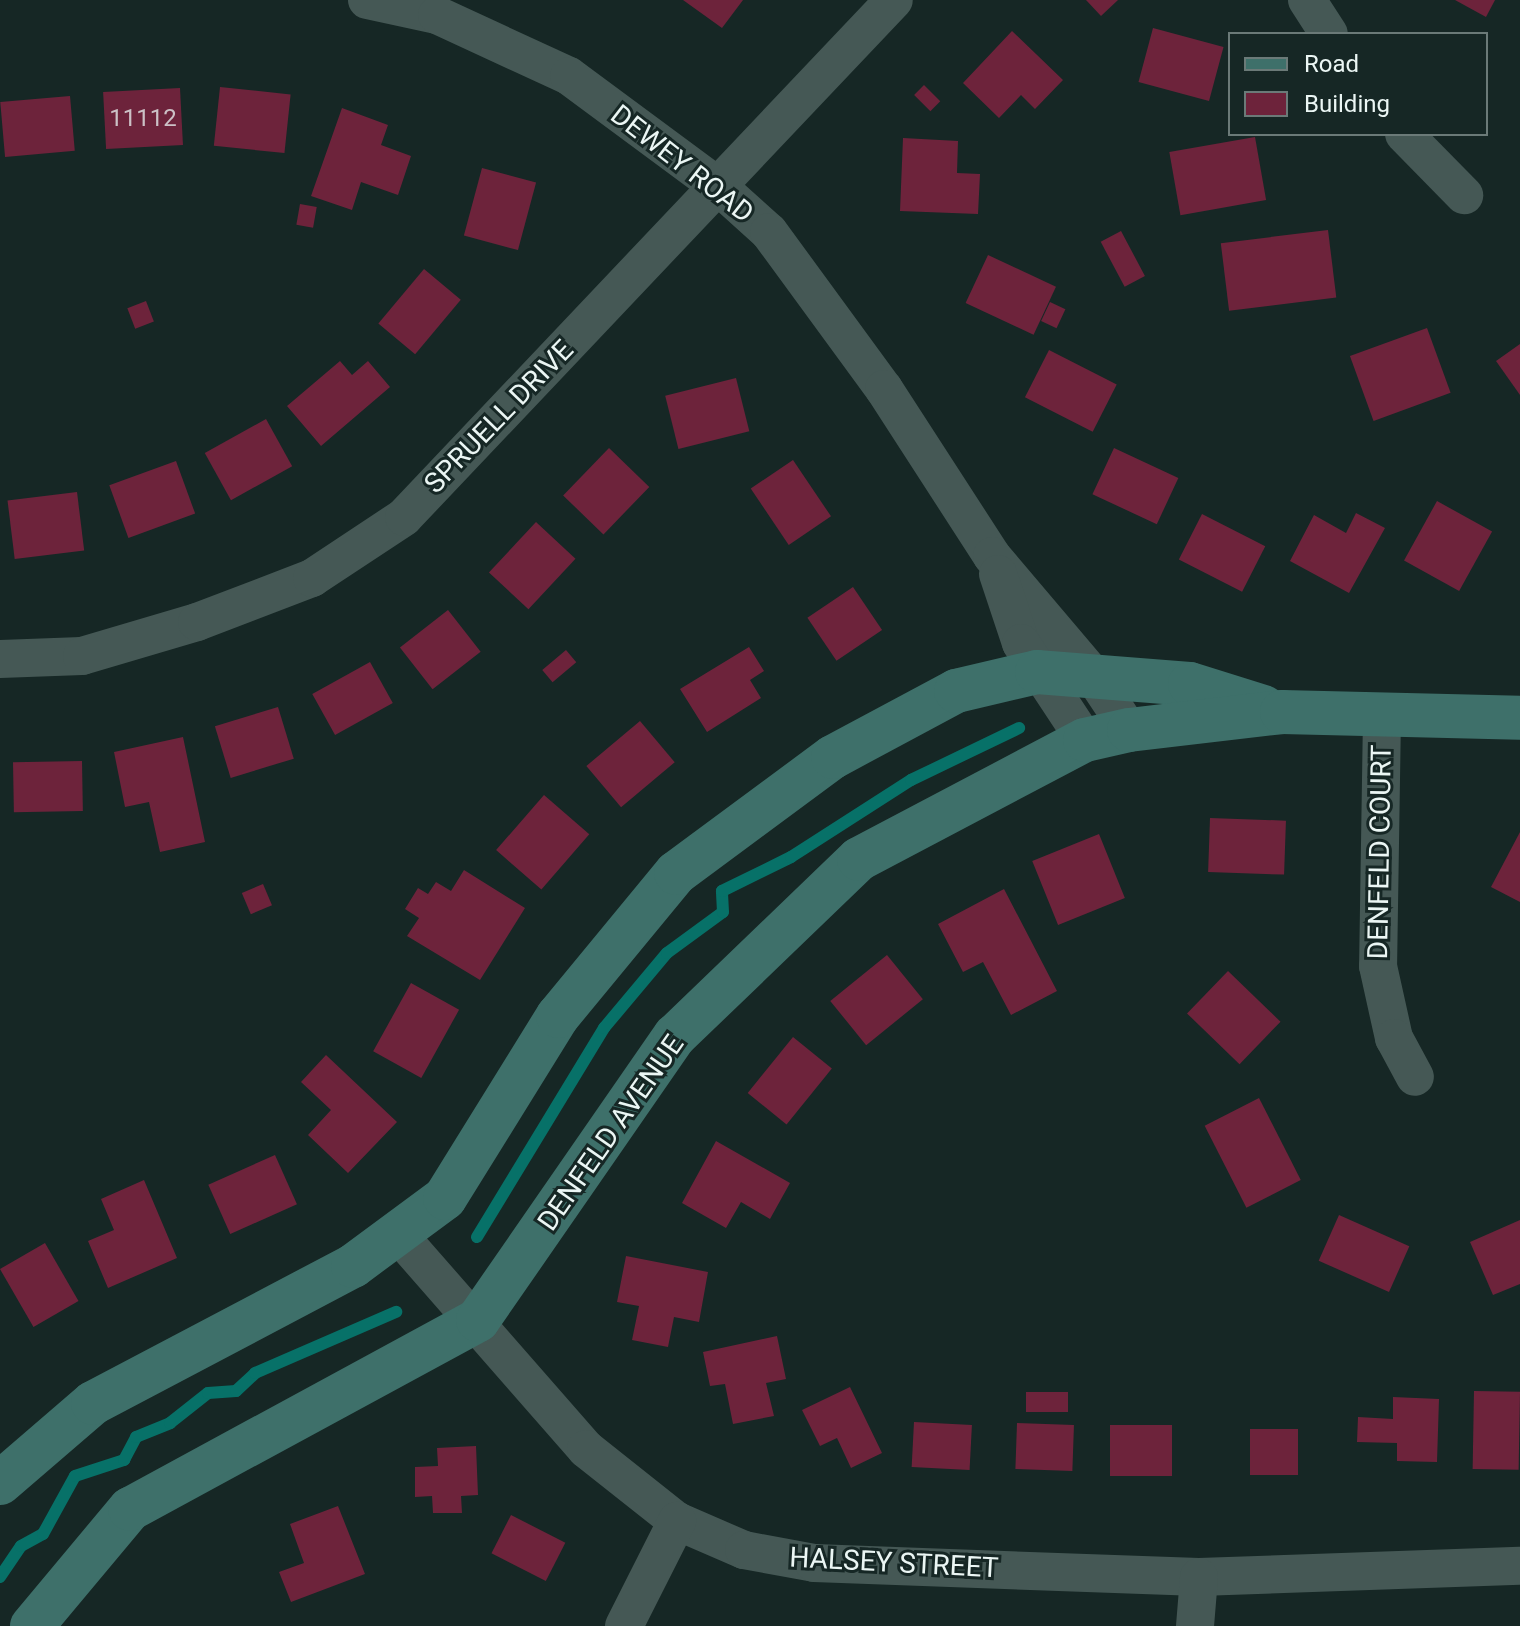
<!DOCTYPE html>
<style>
body{margin:0}
#map{position:relative;width:1520px;height:1626px;overflow:hidden;background:#162725;font-family:Roboto,sans-serif}
div>[style]{position:absolute}
.stream>*{height:12px;margin:-6px;padding:0 6px;transform-origin:6px;border-radius:6px;background:#077168}
.building>*{inset:0;background:#6d233b;transform-origin:0 0}
.street>*{height:38px;margin:-19px;padding:0 19px;transform-origin:19px;border-radius:19px;background:#455855}
.secondary>*{height:44px;margin:-22px;padding:0 22px;transform-origin:22px;border-radius:22px;background:#3e706a}
span{translate:-50% -50%;white-space:nowrap;text-align:center;line-height:1.15;-webkit-text-stroke:6px #162725;paint-order:stroke}
.number-label{font-size:24px;color:#ccc1c6}
.number-label span{-webkit-text-stroke-width:0}
.street-label{font-size:28px;color:#ebf6f4}
.legend{position:absolute;left:1228px;top:32px;width:260px;height:104px;box-sizing:border-box;background:#162725;border:2px solid #6b7a78;margin:0;padding:10px 14px;list-style:none;font-size:24px;color:#ebf6f4}
.legend li{display:flex;align-items:center;gap:16px;height:40px}
.legend b{width:40px;border:2px solid #6b7a78}
</style>
<div id="map">
<div class="stream">
<div style="left:477px;top:1237px;width:245px;rotate:-58.7deg"></div>
<div style="left:604px;top:1028px;width:98px;rotate:-50deg"></div>
<div style="left:667px;top:953px;width:69px;rotate:-36.2deg"></div>
<div style="left:723px;top:912px;width:21px;rotate:-93deg"></div>
<div style="left:722px;top:891px;width:77px;rotate:-26.2deg"></div>
<div style="left:791px;top:857px;width:143px;rotate:-32.7deg"></div>
<div style="left:911px;top:780px;width:120px;rotate:-25.7deg"></div>
<div style="left:0;top:1577px;width:37px;rotate:-56deg"></div>
<div style="left:21px;top:1546px;width:25px;rotate:-29deg"></div>
<div style="left:43px;top:1534px;width:66px;rotate:-61.1deg"></div>
<div style="left:75px;top:1476px;width:52px;rotate:-18.1deg"></div>
<div style="left:124px;top:1460px;width:26px;rotate:-62deg"></div>
<div style="left:136px;top:1437px;width:37px;rotate:-22deg"></div>
<div style="left:170px;top:1423px;width:48px;rotate:-38.3deg"></div>
<div style="left:208px;top:1393px;width:28px;rotate:-4deg"></div>
<div style="left:236px;top:1391px;width:26px;rotate:-43deg"></div>
<div style="left:255px;top:1373px;width:154px;rotate:-23.4deg"></div>
</div>
<div class="building">
<div style="clip-path:polygon(683px 0,743px 0,722px 28px)"></div>
<div style="clip-path:polygon(1086px 0,1118px 0,1101px 16px)"></div>
<div style="clip-path:polygon(1455px 0,1495px 0,1486px 17px)"></div>
<div style="left:1153px;top:28px;width:73px;height:56px;rotate:15deg"></div>
<div style="clip-path:polygon(1012px 31px,1063px 80px,1035px 109px,1021px 95px,999px 118px,963px 83px)"></div>
<div style="left:924px;top:85px;width:23px;height:14px;rotate:45deg"></div>
<div style="left:220px;top:87px;width:71px;height:59px;rotate:6deg"></div>
<div style="left:180px;top:88px;width:57px;height:77px;rotate:87deg"></div>
<div style="left:70px;top:96px;width:55px;height:70px;rotate:85deg"></div>
<div style="clip-path:polygon(342px 108px,388px 125px,381px 145px,411px 156px,398px 195px,361px 182px,352px 210px,311px 196px)"></div>
<div style="left:1255px;top:137px;width:64px;height:87px;rotate:80deg"></div>
<div style="clip-path:polygon(903px 138px,958px 141px,957px 173px,980px 174px,978px 214px,900px 211px)"></div>
<div style="left:482px;top:168px;width:56px;height:70px;rotate:15deg"></div>
<div style="left:300px;top:204px;width:17px;height:21px;rotate:10deg"></div>
<div style="left:1328px;top:230px;width:68px;height:108px;rotate:83deg"></div>
<div style="left:1121px;top:231px;width:51px;height:23px;rotate:62deg"></div>
<div style="left:988px;top:255px;width:75px;height:53px;rotate:25deg"></div>
<div style="left:424px;top:269px;width:48px;height:71px;rotate:40deg"></div>
<div style="left:146px;top:301px;width:22px;height:20px;rotate:69deg"></div>
<div style="left:1050px;top:302px;width:17px;height:21px;rotate:25deg"></div>
<div style="left:1427px;top:328px;width:69px;height:82px;rotate:70deg"></div>
<div style="clip-path:polygon(1520px 344px,1520px 395px,1496px 361px)"></div>
<div style="left:1049px;top:350px;width:76px;height:53px;rotate:27deg"></div>
<div style="clip-path:polygon(340px 361px,352px 375px,368px 361px,390px 387px,321px 446px,287px 406px)"></div>
<div style="left:736px;top:378px;width:55px;height:73px;rotate:76deg"></div>
<div style="left:266px;top:419px;width:54px;height:70px;rotate:61deg"></div>
<div style="left:609px;top:448px;width:56px;height:66px;rotate:44deg"></div>
<div style="left:1114px;top:448px;width:71px;height:51px;rotate:25deg"></div>
<div style="left:793px;top:460px;width:68px;height:51px;rotate:56deg"></div>
<div style="left:176px;top:461px;width:56px;height:71px;rotate:70deg"></div>
<div style="left:77px;top:492px;width:59px;height:70px;rotate:83deg"></div>
<div style="left:1437px;top:501px;width:63px;height:68px;rotate:29deg"></div>
<div style="clip-path:polygon(1356px 513px,1385px 528px,1349px 593px,1290px 561px,1314px 515px,1346px 533px)"></div>
<div style="left:1202px;top:514px;width:71px;height:51px;rotate:27deg"></div>
<div style="left:536px;top:522px;width:54px;height:69px;rotate:43deg"></div>
<div style="left:853px;top:587px;width:52px;height:55px;rotate:56deg"></div>
<div style="left:448px;top:610px;width:53px;height:61px;rotate:52deg"></div>
<div style="clip-path:polygon(749px 647px,764px 671px,750px 680px,761px 698px,707px 732px,680px 689px)"></div>
<div style="left:566px;top:650px;width:16px;height:31px;rotate:50deg"></div>
<div style="left:370px;top:662px;width:47px;height:66px;rotate:61deg"></div>
<div style="left:278px;top:707px;width:54px;height:66px;rotate:73deg"></div>
<div style="left:640px;top:721px;width:54px;height:70px;rotate:50deg"></div>
<div style="clip-path:polygon(183px 737px,205px 842px,160px 852px,149px 802px,125px 807px,114px 752px)"></div>
<div style="left:82px;top:761px;width:50px;height:69px;rotate:89deg"></div>
<div style="left:544px;top:795px;width:60px;height:73px;rotate:41deg"></div>
<div style="left:1210px;top:818px;width:76px;height:54px;rotate:2deg"></div>
<div style="clip-path:polygon(1520px 832px,1520px 902px,1491px 887px)"></div>
<div style="left:1099px;top:834px;width:69px;height:72px;rotate:68deg"></div>
<div style="clip-path:polygon(464px 870px,525px 908px,480px 980px,407px 936px,419px 918px,405px 909px,418px 888px,428px 894px,436px 882px,451px 891px)"></div>
<div style="left:263px;top:884px;width:23px;height:23px;rotate:67deg"></div>
<div style="clip-path:polygon(1004px 889px,1057px 991px,1011px 1015px,983px 962px,963px 972px,938px 924px)"></div>
<div style="left:887px;top:955px;width:57px;height:73px;rotate:51deg"></div>
<div style="left:1228px;top:971px;width:73px;height:59px;rotate:44deg"></div>
<div style="left:411px;top:983px;width:55px;height:78px;rotate:29deg"></div>
<div style="left:793px;top:1037px;width:50px;height:72px;rotate:39deg"></div>
<div style="clip-path:polygon(326px 1055px,397px 1122px,348px 1173px,308px 1135px,331px 1110px,301px 1082px)"></div>
<div style="left:1259px;top:1098px;width:92px;height:61px;rotate:63deg"></div>
<div style="clip-path:polygon(716px 1141px,790px 1183px,770px 1219px,741px 1202px,726px 1228px,682px 1203px)"></div>
<div style="left:275px;top:1155px;width:54px;height:73px;rotate:66deg"></div>
<div style="clip-path:polygon(144px 1180px,177px 1258px,108px 1288px,88px 1241px,114px 1230px,101px 1199px)"></div>
<div style="left:1339px;top:1215px;width:77px;height:50px;rotate:24deg"></div>
<div style="clip-path:polygon(1520px 1220px,1520px 1284px,1493px 1295px,1470px 1242px)"></div>
<div style="left:45px;top:1243px;width:67px;height:52px;rotate:60deg"></div>
<div style="clip-path:polygon(626px 1256px,708px 1272px,699px 1322px,674px 1317px,668px 1347px,632px 1340px,639px 1306px,617px 1302px)"></div>
<div style="clip-path:polygon(777px 1336px,786px 1379px,766px 1383px,774px 1416px,733px 1424px,725px 1384px,710px 1386px,703px 1352px)"></div>
<div style="clip-path:polygon(850px 1387px,882px 1453px,851px 1468px,837px 1438px,820px 1446px,802px 1410px)"></div>
<div style="left:1474px;top:1391px;width:46px;height:78px;rotate:1deg"></div>
<div style="left:1026px;top:1392px;width:42px;height:20px"></div>
<div style="clip-path:polygon(1393px 1397px,1439px 1399px,1437px 1462px,1397px 1461px,1397px 1443px,1357px 1442px,1358px 1417px,1393px 1419px)"></div>
<div style="left:914px;top:1422px;width:58px;height:45px;rotate:3deg"></div>
<div style="left:1017px;top:1423px;width:57px;height:46px;rotate:2deg"></div>
<div style="left:1110px;top:1425px;width:62px;height:51px"></div>
<div style="left:1298px;top:1429px;width:46px;height:48px;rotate:90deg"></div>
<div style="clip-path:polygon(476px 1446px,478px 1495px,461px 1496px,462px 1513px,433px 1513px,432px 1496px,415px 1497px,415px 1467px,438px 1466px,437px 1448px)"></div>
<div style="clip-path:polygon(338px 1506px,365px 1574px,291px 1602px,279px 1572px,304px 1563px,290px 1524px)"></div>
<div style="left:511px;top:1515px;width:61px;height:43px;rotate:27deg"></div>
</div>
<div class="street">
<div style="left:367px;top:0;width:72px;rotate:12.1deg"></div>
<div style="left:437px;top:15px;width:145px;rotate:24.8deg"></div>
<div style="left:569px;top:76px;width:187px;rotate:36.5deg"></div>
<div style="left:719px;top:187px;width:67px;rotate:42deg"></div>
<div style="left:769px;top:232px;width:195px;rotate:53.8deg"></div>
<div style="left:884px;top:389px;width:199px;rotate:57.1deg"></div>
<div style="left:992px;top:556px;width:155px;rotate:49.7deg"></div>
<div style="left:1092px;top:674px;width:67px;rotate:56.5deg"></div>
<div style="left:1307px;top:0;width:40px;rotate:57.1deg"></div>
<div style="left:1404px;top:134px;width:86px;rotate:45.5deg"></div>
<div style="left:998px;top:574px;width:73px;rotate:71.6deg"></div>
<div style="left:1021px;top:643px;width:116px;rotate:56.6deg"></div>
<div style="left:0;top:659px;width:82px;rotate:-2.1deg"></div>
<div style="left:82px;top:656px;width:120px;rotate:-16.5deg"></div>
<div style="left:197px;top:622px;width:123px;rotate:-20.9deg"></div>
<div style="left:312px;top:578px;width:110px;rotate:-33.5deg"></div>
<div style="left:404px;top:517px;width:712px;rotate:-46.54deg"></div>
<div style="left:1382px;top:716px;width:250px;rotate:90.9deg"></div>
<div style="left:1378px;top:966px;width:74px;rotate:77.5deg"></div>
<div style="left:1394px;top:1038px;width:44px;rotate:61.7deg"></div>
<div style="left:397px;top:1233px;width:287px;rotate:48.8deg"></div>
<div style="left:586px;top:1449px;width:116px;rotate:38.4deg"></div>
<div style="left:677px;top:1521px;width:73px;rotate:23.4deg"></div>
<div style="left:744px;top:1550px;width:71px;rotate:10.5deg"></div>
<div style="left:814px;top:1563px;width:385px;rotate:2.1deg"></div>
<div style="left:1199px;top:1577px;width:321px;rotate:-2deg"></div>
<div style="left:624px;top:1626px;width:118px;rotate:-63.2deg"></div>
<div style="left:1195px;top:1626px;width:49px;rotate:-85.3deg"></div>
</div>
<div class="secondary">
<div style="left:0;top:1483px;width:123px;rotate:-40.7deg"></div>
<div style="left:93px;top:1403px;width:294px;rotate:-27.8deg"></div>
<div style="left:353px;top:1266px;width:114px;rotate:-36.5deg"></div>
<div style="left:445px;top:1198px;width:214px;rotate:-58.2deg"></div>
<div style="left:558px;top:1016px;width:185px;rotate:-50.5deg"></div>
<div style="left:676px;top:873px;width:195px;rotate:-36.5deg"></div>
<div style="left:833px;top:757px;width:140px;rotate:-28.2deg"></div>
<div style="left:956px;top:691px;width:83px;rotate:-13.2deg"></div>
<div style="left:1037px;top:672px;width:153px;rotate:4.5deg"></div>
<div style="left:1190px;top:684px;width:77px;rotate:17.3deg"></div>
<div style="left:32px;top:1626px;width:153px;rotate:-50.1deg"></div>
<div style="left:130px;top:1509px;width:396px;rotate:-28.5deg"></div>
<div style="left:478px;top:1320px;width:346px;rotate:-55.3deg"></div>
<div style="left:675px;top:1036px;width:255px;rotate:-43.9deg"></div>
<div style="left:859px;top:859px;width:255px;rotate:-27.8deg"></div>
<div style="left:1085px;top:740px;width:45px;rotate:-12.8deg"></div>
<div style="left:1129px;top:730px;width:154px;rotate:-6.7deg"></div>
<div style="left:1282px;top:712px;width:238px;rotate:1.4deg"></div>
</div>
<div class="number-label">
<span style="left:143px;top:119px">11112</span>
</div>
<div class="street-label">
<span style="left:682px;top:164px;rotate:38deg">DEWEY ROAD</span>
<span style="left:499px;top:417px;rotate:-46deg">SPRUELL DRIVE</span>
<span style="left:1380px;top:852px;rotate:-89deg">DENFELD COURT</span>
<span style="left:611px;top:1133px;rotate:-55deg">DENFELD AVENUE</span>
<span style="left:894px;top:1563px;rotate:3deg">HALSEY STREET</span>
</div>
<ul class="legend">
<li><b style="height:10px;background:#3e706a"></b>Road</li>
<li><b style="height:22px;background:#6d233b"></b>Building</li>
</ul>
</div>
